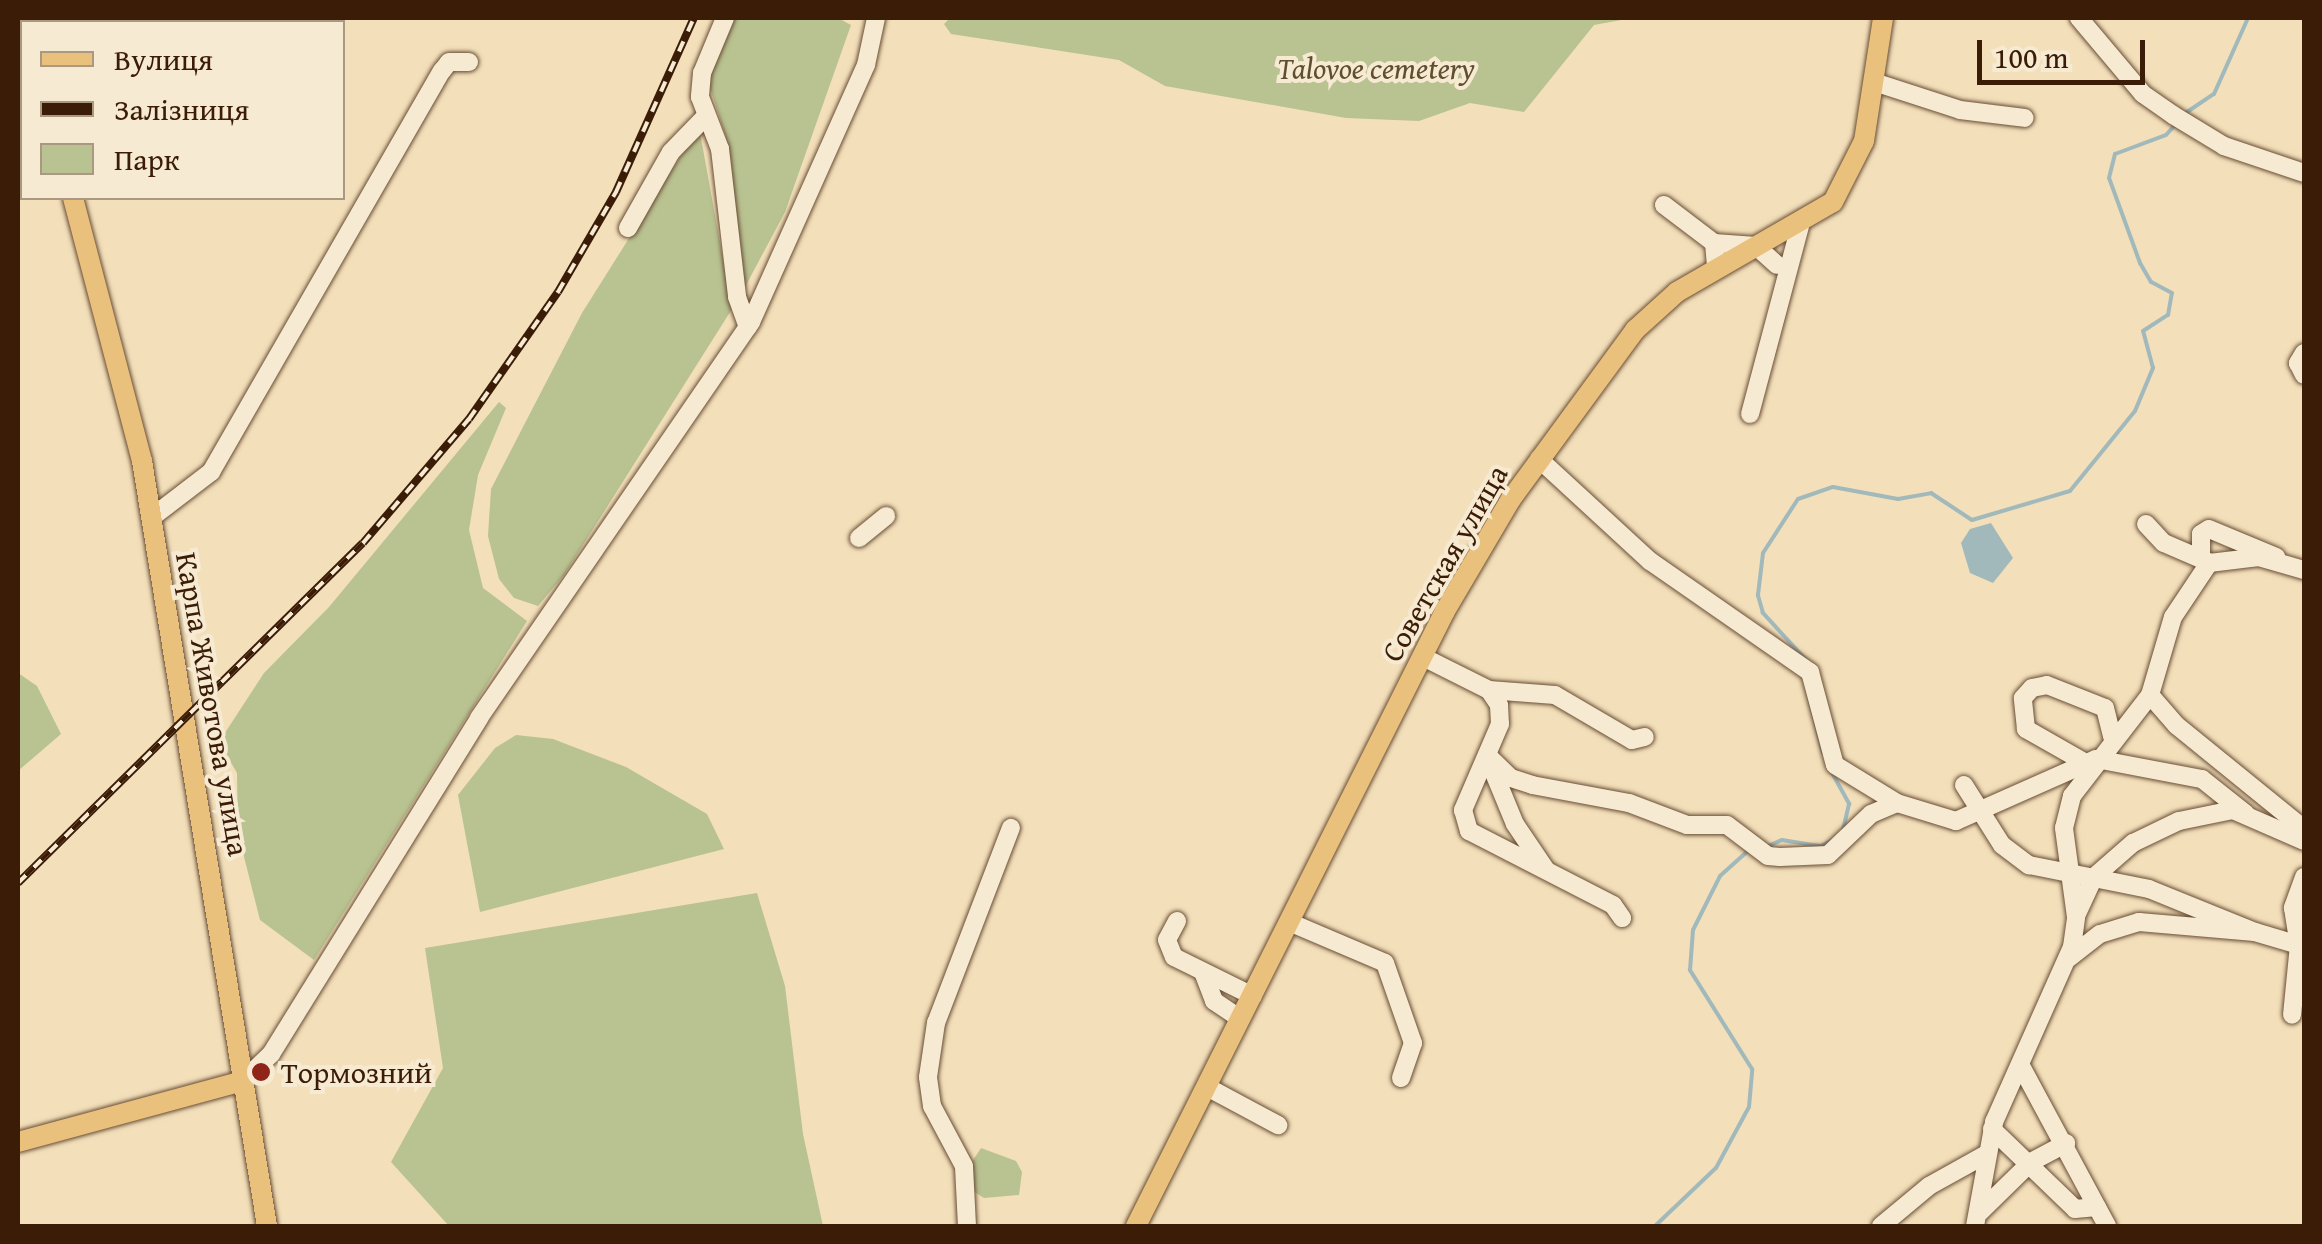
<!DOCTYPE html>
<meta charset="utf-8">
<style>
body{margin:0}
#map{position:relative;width:2322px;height:1244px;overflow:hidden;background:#f3dfba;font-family:"Gentium Book Plus",serif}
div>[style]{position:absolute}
.green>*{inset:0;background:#b9c291}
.water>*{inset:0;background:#a2b9bc}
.stream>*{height:4px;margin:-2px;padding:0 2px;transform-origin:2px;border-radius:2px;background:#a2b9bc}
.roads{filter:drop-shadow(0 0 2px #684d34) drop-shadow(0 0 2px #684d34)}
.minor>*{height:18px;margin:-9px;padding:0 9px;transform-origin:9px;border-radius:9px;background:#f7ead2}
.major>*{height:20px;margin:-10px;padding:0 10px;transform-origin:10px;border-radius:10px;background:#eac07d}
.rail>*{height:8px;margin-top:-4px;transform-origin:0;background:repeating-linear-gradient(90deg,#f7ead2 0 11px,#3a1c07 0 22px);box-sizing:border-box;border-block:2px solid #3a1c07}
.dots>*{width:28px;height:28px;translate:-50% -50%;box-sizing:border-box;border:5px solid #f7ead2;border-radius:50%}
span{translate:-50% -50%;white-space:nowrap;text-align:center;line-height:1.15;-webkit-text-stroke:8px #f7ead2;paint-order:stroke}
.park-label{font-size:30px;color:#604e30;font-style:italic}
.street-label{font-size:30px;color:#3a1c07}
.poi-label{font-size:30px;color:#3a1c07}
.left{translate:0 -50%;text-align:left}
.frame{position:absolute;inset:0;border:20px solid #3a1c07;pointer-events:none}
.legend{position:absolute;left:20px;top:20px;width:325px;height:180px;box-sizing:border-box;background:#f7ead2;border:2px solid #ab9881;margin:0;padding:12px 18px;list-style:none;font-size:30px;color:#3a1c07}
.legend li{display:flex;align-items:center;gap:20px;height:50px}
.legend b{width:50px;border:2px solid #ab9881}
.scale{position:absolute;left:1977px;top:40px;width:168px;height:45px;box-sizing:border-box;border:5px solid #3a1c07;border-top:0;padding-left:12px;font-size:30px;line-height:35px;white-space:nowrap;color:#3a1c07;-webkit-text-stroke:8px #f7ead2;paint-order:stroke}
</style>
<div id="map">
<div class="green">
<div style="clip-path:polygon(733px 18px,838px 18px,851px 25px,785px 212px,744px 289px,728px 143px,708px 82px)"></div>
<div style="clip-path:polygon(950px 18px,1632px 18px,1594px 25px,1524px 112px,1470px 103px,1419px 121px,1346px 118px,1165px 86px,1119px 60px,951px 34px,944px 24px)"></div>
<div style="clip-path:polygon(699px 127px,732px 309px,564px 575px,538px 606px,514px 598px,499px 579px,488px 536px,491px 489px,582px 313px)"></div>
<div style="clip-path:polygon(499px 402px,506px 408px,478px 475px,469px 530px,483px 588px,527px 621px,314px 960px,260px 920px,238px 833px,237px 773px,219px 742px,264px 673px,329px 607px)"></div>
<div style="clip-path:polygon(18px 673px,37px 686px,61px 734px,18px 771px)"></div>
<div style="clip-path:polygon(516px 735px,553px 739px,626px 767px,707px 814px,724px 849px,480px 912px,458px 795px,495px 748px)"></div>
<div style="clip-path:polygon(757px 893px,785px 986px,803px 1134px,823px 1226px,449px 1226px,391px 1162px,443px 1068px,425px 948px)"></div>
<div style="clip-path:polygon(981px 1148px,1016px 1161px,1022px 1172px,1019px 1195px,984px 1198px,973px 1191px,970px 1165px)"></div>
</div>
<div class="water">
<div style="clip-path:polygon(1991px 523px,2013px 558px,1993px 583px,1970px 573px,1961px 543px,1970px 529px)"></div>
</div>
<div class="stream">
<div style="left:2184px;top:114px;width:36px;rotate:-34deg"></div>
<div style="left:2214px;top:94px;width:83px;rotate:-65.9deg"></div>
<div style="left:1808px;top:662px;width:67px;rotate:-132.6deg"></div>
<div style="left:1763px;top:613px;width:19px;rotate:-106deg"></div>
<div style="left:1758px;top:595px;width:42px;rotate:-83.2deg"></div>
<div style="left:1763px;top:553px;width:64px;rotate:-57.1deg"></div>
<div style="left:1798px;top:499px;width:37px;rotate:-19deg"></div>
<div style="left:1833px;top:487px;width:66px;rotate:10.5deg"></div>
<div style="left:1898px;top:499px;width:34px;rotate:-10deg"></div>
<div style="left:1931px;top:493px;width:49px;rotate:33.4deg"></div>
<div style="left:1972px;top:520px;width:102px;rotate:-16.5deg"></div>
<div style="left:2070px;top:491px;width:103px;rotate:-50.9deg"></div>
<div style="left:2135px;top:411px;width:47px;rotate:-67.3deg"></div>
<div style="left:2153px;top:368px;width:38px;rotate:-105deg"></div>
<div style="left:2143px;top:331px;width:30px;rotate:-33deg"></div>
<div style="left:2168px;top:315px;width:22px;rotate:-80deg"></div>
<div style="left:2172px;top:293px;width:24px;rotate:-152deg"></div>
<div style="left:2151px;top:282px;width:22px;rotate:-120deg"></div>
<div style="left:2140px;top:263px;width:90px;rotate:-110deg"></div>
<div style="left:2109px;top:178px;width:25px;rotate:-76deg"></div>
<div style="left:2115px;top:154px;width:54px;rotate:-20.4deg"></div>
<div style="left:2166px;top:135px;width:13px;rotate:-48deg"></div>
<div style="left:1805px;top:681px;width:74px;rotate:76deg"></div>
<div style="left:1831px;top:771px;width:38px;rotate:61deg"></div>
<div style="left:1849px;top:804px;width:27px;rotate:103deg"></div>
<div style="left:1766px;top:847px;width:17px;rotate:-24deg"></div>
<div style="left:1782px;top:840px;width:39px;rotate:9deg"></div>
<div style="left:1821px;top:846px;width:13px;rotate:-27deg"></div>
<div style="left:1655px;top:1226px;width:84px;rotate:-43.6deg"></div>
<div style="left:1716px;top:1168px;width:69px;rotate:-61.6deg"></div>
<div style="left:1749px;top:1107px;width:38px;rotate:-85deg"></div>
<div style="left:1752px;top:1069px;width:117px;rotate:-122.1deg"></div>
<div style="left:1690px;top:970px;width:40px;rotate:-85.7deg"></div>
<div style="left:1693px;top:930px;width:60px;rotate:-63.4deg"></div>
<div style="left:1720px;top:876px;width:40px;rotate:-42deg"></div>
</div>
<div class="roads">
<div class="minor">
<div style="left:725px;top:18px;width:60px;rotate:112.7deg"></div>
<div style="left:702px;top:73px;width:24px;rotate:95deg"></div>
<div style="left:700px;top:97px;width:56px;rotate:69deg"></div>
<div style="left:720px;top:149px;width:149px;rotate:83.4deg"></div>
<div style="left:737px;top:297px;width:32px;rotate:70deg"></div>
<div style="left:2079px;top:18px;width:99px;rotate:49.9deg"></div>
<div style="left:2143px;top:94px;width:37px;rotate:35deg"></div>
<div style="left:2173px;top:115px;width:60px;rotate:31.3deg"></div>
<div style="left:2224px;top:146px;width:84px;rotate:18.6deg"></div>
<div style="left:1874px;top:82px;width:90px;rotate:18deg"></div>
<div style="left:1960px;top:110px;width:65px;rotate:7deg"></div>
<div style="left:1664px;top:205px;width:63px;rotate:37.2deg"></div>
<div style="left:1714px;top:243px;width:24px;rotate:85deg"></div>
<div style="left:628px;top:228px;width:87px;rotate:-60.5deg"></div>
<div style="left:671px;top:152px;width:49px;rotate:-45.8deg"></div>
<div style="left:1714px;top:243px;width:42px;rotate:4.1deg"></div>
<div style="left:1756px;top:246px;width:28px;rotate:42deg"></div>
<div style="left:2304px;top:353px;width:12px;rotate:121deg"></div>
<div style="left:2298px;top:363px;width:13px;rotate:63deg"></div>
<div style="left:1750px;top:414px;width:195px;rotate:-75.1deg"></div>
<div style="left:1539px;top:459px;width:151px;rotate:42.6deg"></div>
<div style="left:1650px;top:561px;width:195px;rotate:34.8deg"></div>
<div style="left:1810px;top:672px;width:96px;rotate:75deg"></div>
<div style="left:1835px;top:765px;width:73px;rotate:31.5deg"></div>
<div style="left:151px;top:518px;width:76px;rotate:-37.5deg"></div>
<div style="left:211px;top:472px;width:463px;rotate:-60.1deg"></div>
<div style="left:442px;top:71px;width:11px;rotate:-52deg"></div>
<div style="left:449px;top:62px;width:20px"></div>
<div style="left:2146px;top:524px;width:26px;rotate:47deg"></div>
<div style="left:2164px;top:543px;width:48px;rotate:23.4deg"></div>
<div style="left:859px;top:538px;width:35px;rotate:-39deg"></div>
<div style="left:2201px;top:559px;width:25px;rotate:-90deg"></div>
<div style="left:2201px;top:534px;width:9px;rotate:-32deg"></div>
<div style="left:2209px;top:529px;width:73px;rotate:22.7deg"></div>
<div style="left:1423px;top:657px;width:74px;rotate:26.6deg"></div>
<div style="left:1489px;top:690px;width:18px;rotate:56deg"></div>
<div style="left:1499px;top:705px;width:19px;rotate:87deg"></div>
<div style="left:1500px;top:724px;width:94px;rotate:113.3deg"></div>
<div style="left:1463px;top:810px;width:22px;rotate:74deg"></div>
<div style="left:1469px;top:831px;width:162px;rotate:27.2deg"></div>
<div style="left:1613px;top:905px;width:16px;rotate:55deg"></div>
<div style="left:1489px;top:690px;width:66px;rotate:4.3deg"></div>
<div style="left:1555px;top:695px;width:89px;rotate:30.3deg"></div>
<div style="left:1632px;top:740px;width:13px;rotate:-13deg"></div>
<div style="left:2150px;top:695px;width:40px;rotate:49deg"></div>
<div style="left:2176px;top:725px;width:165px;rotate:39.1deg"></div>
<div style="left:1487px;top:755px;width:33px;rotate:44deg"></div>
<div style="left:1511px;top:778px;width:22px;rotate:18deg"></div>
<div style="left:1532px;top:785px;width:99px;rotate:10.5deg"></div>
<div style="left:1629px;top:803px;width:62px;rotate:20.8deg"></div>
<div style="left:1687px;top:825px;width:40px"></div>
<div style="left:1727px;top:825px;width:51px;rotate:37.1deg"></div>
<div style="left:1768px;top:856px;width:12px;rotate:5deg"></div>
<div style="left:1780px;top:857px;width:48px;rotate:-2.4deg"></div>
<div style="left:1828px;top:855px;width:59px;rotate:-43.6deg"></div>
<div style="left:1871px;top:814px;width:28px;rotate:-23deg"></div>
<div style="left:1897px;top:803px;width:62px;rotate:17deg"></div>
<div style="left:1956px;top:821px;width:153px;rotate:-23.9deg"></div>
<div style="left:2096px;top:759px;width:108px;rotate:10.7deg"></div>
<div style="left:2202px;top:779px;width:56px;rotate:38.5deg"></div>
<div style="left:1489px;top:761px;width:68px;rotate:67.6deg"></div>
<div style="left:1515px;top:824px;width:55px;rotate:56deg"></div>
<div style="left:2084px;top:762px;width:67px;rotate:-150.4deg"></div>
<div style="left:2026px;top:729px;width:31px;rotate:-96deg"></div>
<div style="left:2023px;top:698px;width:13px;rotate:-48deg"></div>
<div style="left:2032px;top:688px;width:15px;rotate:-11deg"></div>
<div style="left:2047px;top:685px;width:62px;rotate:21.6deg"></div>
<div style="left:2105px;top:708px;width:30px;rotate:76deg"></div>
<div style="left:1964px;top:785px;width:71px;rotate:57.7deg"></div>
<div style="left:2002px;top:845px;width:34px;rotate:37deg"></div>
<div style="left:2029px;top:865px;width:122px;rotate:11.3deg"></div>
<div style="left:2149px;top:889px;width:114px;rotate:22.1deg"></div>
<div style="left:2304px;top:877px;width:33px;rotate:110deg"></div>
<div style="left:2293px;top:908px;width:37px;rotate:81deg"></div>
<div style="left:2299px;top:945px;width:5px"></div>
<div style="left:2076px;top:916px;width:43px;rotate:-65.2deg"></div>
<div style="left:2094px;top:877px;width:52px;rotate:-41.1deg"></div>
<div style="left:2133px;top:843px;width:51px;rotate:-25.6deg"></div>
<div style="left:2179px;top:821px;width:55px;rotate:-11.5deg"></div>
<div style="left:2233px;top:810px;width:77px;rotate:23.6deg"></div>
<div style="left:1177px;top:921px;width:21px;rotate:118deg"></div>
<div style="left:1167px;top:940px;width:18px;rotate:68deg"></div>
<div style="left:1174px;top:957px;width:88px;rotate:26.3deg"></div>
<div style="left:1289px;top:922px;width:104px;rotate:23.1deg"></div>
<div style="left:1385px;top:963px;width:85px;rotate:70.7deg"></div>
<div style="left:1413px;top:1043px;width:37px;rotate:109deg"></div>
<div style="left:2069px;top:958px;width:39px;rotate:-38deg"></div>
<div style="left:2100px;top:934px;width:41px;rotate:-17.1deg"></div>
<div style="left:2139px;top:922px;width:116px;rotate:4.9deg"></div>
<div style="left:2255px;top:932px;width:46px;rotate:16.5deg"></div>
<div style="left:2299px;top:945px;width:70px;rotate:95.7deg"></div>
<div style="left:1203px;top:972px;width:31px;rotate:69deg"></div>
<div style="left:1214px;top:1001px;width:32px;rotate:34deg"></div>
<div style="left:2021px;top:1066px;width:182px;rotate:61.7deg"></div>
<div style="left:243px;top:1081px;width:39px;rotate:-44deg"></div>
<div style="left:271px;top:1054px;width:395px;rotate:-58.2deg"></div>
<div style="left:479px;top:718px;width:480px;rotate:-55.5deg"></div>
<div style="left:751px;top:322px;width:282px;rotate:-65.9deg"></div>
<div style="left:866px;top:65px;width:48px;rotate:-78deg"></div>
<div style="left:1207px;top:1087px;width:81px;rotate:28.2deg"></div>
<div style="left:1992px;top:1129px;width:115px;rotate:43.9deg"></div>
<div style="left:2075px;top:1209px;width:22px;rotate:-5deg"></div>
<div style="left:1980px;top:1212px;width:71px;rotate:-44.4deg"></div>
<div style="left:2031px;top:1162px;width:40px;rotate:-28deg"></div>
<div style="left:967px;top:1226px;width:60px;rotate:-92.9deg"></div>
<div style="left:964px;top:1166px;width:68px;rotate:-118.1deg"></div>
<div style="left:932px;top:1106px;width:29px;rotate:-98deg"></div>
<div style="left:928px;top:1077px;width:55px;rotate:-81.6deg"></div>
<div style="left:936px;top:1023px;width:209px;rotate:-69deg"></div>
<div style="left:1881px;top:1226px;width:62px;rotate:-39.8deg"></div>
<div style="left:1929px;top:1186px;width:64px;rotate:-29deg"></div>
<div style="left:1975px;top:1226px;width:106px;rotate:-79.6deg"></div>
<div style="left:1994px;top:1122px;width:192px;rotate:-66deg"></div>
<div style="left:2072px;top:947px;width:30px;rotate:-82deg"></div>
<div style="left:2076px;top:917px;width:90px;rotate:-97.7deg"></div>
<div style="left:2064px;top:828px;width:33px;rotate:-76deg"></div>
<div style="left:2072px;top:796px;width:128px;rotate:-52.3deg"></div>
<div style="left:2150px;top:695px;width:81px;rotate:-73.6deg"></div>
<div style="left:2173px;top:617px;width:65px;rotate:-56.3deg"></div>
<div style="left:2209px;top:563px;width:50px;rotate:-6.8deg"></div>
<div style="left:2259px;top:557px;width:47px;rotate:16.1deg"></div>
</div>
<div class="major">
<div style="left:25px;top:18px;width:4px;rotate:76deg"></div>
<div style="left:73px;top:198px;width:272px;rotate:75.3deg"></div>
<div style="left:142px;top:461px;width:775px;rotate:80.72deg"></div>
<div style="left:18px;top:1142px;width:233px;rotate:-15.2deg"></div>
<div style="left:1136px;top:1226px;width:688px;rotate:-63.32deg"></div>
<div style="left:1445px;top:611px;width:130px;rotate:-59.5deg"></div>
<div style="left:1511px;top:499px;width:210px;rotate:-53.7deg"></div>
<div style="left:1635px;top:330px;width:57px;rotate:-42.1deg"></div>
<div style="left:1677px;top:292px;width:180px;rotate:-30deg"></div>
<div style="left:1833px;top:202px;width:68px;rotate:-63.1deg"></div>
<div style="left:1864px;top:141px;width:124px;rotate:-81.2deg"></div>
</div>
</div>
<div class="rail">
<div style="left:18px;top:883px;width:484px;rotate:-44.6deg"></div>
<div style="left:363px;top:543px;width:163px;rotate:-49.5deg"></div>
<div style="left:469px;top:419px;width:155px;rotate:-55deg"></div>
<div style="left:558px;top:292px;width:116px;rotate:-59.9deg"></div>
<div style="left:616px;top:192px;width:191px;rotate:-65.9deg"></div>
</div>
<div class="dots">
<div style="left:261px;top:1072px;background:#8f2418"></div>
</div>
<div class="park-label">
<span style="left:1376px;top:68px">Talovoe cemetery</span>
</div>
<div class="street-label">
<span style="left:1444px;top:563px;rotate:-60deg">Советская улица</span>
<span style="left:213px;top:704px;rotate:80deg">Карпа Животова улица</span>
</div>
<div class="poi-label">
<span class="left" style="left:281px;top:1072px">Тормозний</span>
</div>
<div class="frame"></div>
<ul class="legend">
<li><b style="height:12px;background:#eac07d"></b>Вулиця</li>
<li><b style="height:12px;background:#3a1c07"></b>Залізниця</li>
<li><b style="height:28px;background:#b9c291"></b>Парк</li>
</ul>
<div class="scale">100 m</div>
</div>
